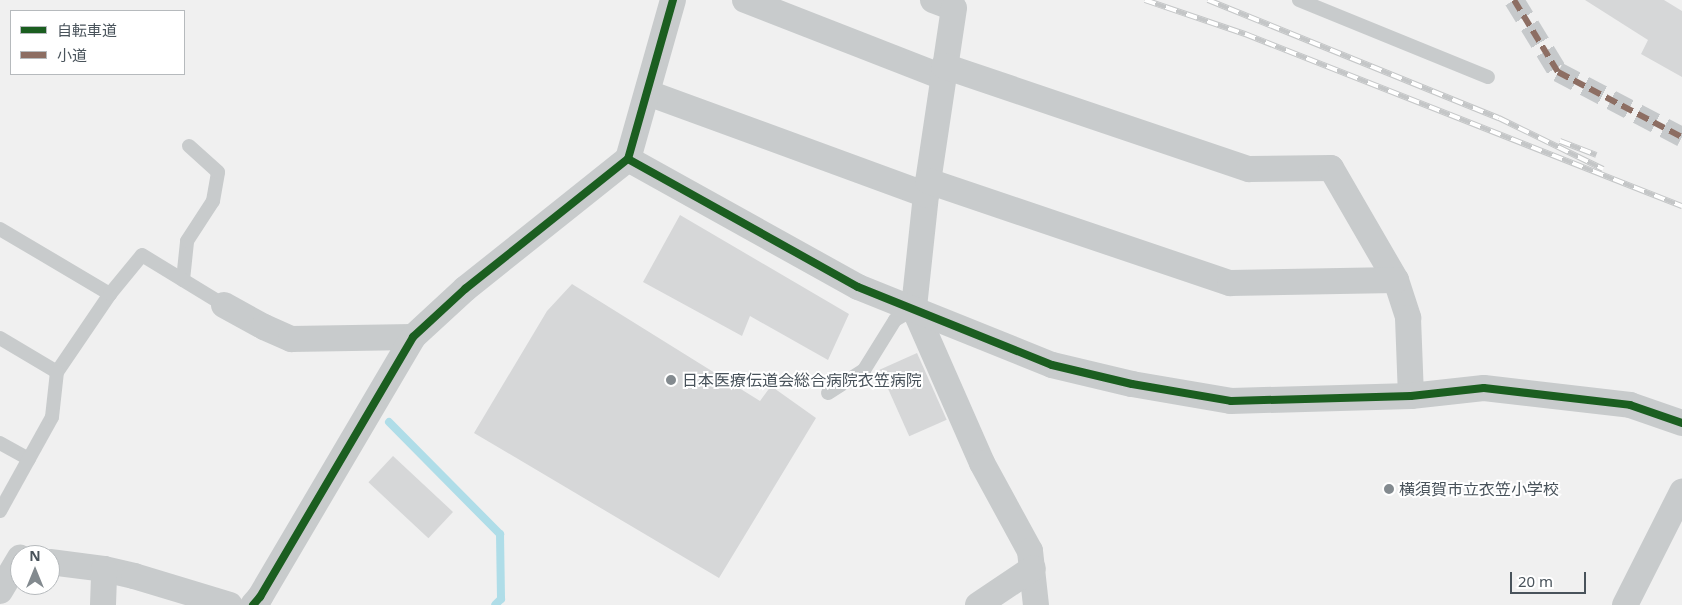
<!DOCTYPE html>
<meta charset="utf-8">
<style>
body{margin:0}
#map{position:relative;width:1682px;height:605px;overflow:hidden;background:#f0f0f0;font-family:"Noto Sans","Noto Sans JP",sans-serif}
div>[style]{position:absolute}
.stream>*{height:8px;margin:-4px;padding:0 4px;transform-origin:4px;border-radius:4px;background:#afdde8}
.building>*{inset:0;background:#d6d7d8;transform-origin:0 0}
.pedestrian-tunnel>*{height:20px;margin-top:-10px;transform-origin:0;background:repeating-linear-gradient(90deg,#c6c9cb 0 20px,transparent 0 30px)}
.service>*{height:14px;margin:-7px;padding:0 7px;transform-origin:7px;border-radius:7px;background:#c8cbcc}
.minor>*{height:26px;margin:-13px;padding:0 13px;transform-origin:13px;border-radius:13px;background:#c8cbcc}
.rail>*{height:5.5px;margin-top:-2.75px;transform-origin:0;background:repeating-linear-gradient(90deg,#fff 0 11px,#c4c6c7 0 22px);box-sizing:border-box;border-block:1px solid #c4c6c7}
.quiet>*{height:6px;margin-top:-3px;transform-origin:0;background:repeating-linear-gradient(90deg,#8d6e63 0 12px,transparent 0 18px)}
.cycleway>*{height:8px;margin:-4px;padding:0 4px;transform-origin:4px;border-radius:4px;background:#1b5e20}
.dots>*{width:14px;height:14px;translate:-50% -50%;box-sizing:border-box;border:2px solid #fff;border-radius:50%}
span{translate:-50% -50%;white-space:nowrap;text-align:center;line-height:1.15;-webkit-text-stroke:4px #fff;paint-order:stroke}
.poi-label{font-size:16px;color:#49535b}
.left{translate:0 -50%;text-align:left}
.legend{position:absolute;left:10px;top:10px;width:175px;height:65px;box-sizing:border-box;background:#fff;border:1px solid #b6babd;margin:0;padding:6px 9px;list-style:none;font-size:15px;color:#49535b}
.legend li{display:flex;align-items:center;gap:10px;height:25px}
.legend b{width:25px;border:1px solid #b6babd}
.north{position:absolute;left:10px;top:545px;width:50px;height:50px;box-sizing:border-box;background:#fff;border:1px solid #b6babd;border-radius:50%;rotate:0deg;font-size:14px;font-weight:700;line-height:20px;text-align:center;color:#49535b}
.north::after{content:'';display:block;margin:auto;width:18px;height:22px;background:#838a8f;clip-path:polygon(50% 0,100% 100%,50% 72%,0 100%)}
.scale{position:absolute;left:1510px;top:572px;width:76px;height:22px;box-sizing:border-box;border:2px solid #49535b;border-top:0;padding-left:6px;font-size:15px;line-height:18px;white-space:nowrap;color:#49535b;-webkit-text-stroke:4px #fff;paint-order:stroke}
</style>
<div id="map">
<div class="stream">
<div style="left:389px;top:422px;width:158px;rotate:45.3deg"></div>
<div style="left:500px;top:534px;width:65px;rotate:89.1deg"></div>
<div style="left:501px;top:599px;width:8px;rotate:135deg"></div>
</div>
<div class="building">
<div style="clip-path:polygon(1585px 0,1664px 0,1682px 11px,1682px 77px,1641px 54px,1648px 40px)"></div>
<div style="clip-path:polygon(680px 215px,849px 314px,828px 360px,750px 316px,742px 336px,643px 282px)"></div>
<div style="clip-path:polygon(572px 284px,760px 401px,771px 386px,816px 418px,719px 578px,474px 433px,547px 311px)"></div>
<div style="left:917px;top:353px;width:73px;height:41px;rotate:66deg"></div>
<div style="left:393px;top:456px;width:82px;height:36px;rotate:43deg"></div>
</div>
<div class="pedestrian-tunnel">
<div style="left:1514px;top:0;width:84px;rotate:58.6deg"></div>
<div style="left:1558px;top:72px;width:140px;rotate:27.7deg"></div>
</div>
<div class="service">
<div style="left:1299px;top:0;width:204px;rotate:22.2deg"></div>
<div style="left:0;top:229px;width:128px;rotate:30.6deg"></div>
<div style="left:183px;top:280px;width:39px;rotate:-84deg"></div>
<div style="left:187px;top:241px;width:48px;rotate:-57deg"></div>
<div style="left:213px;top:201px;width:29px;rotate:-80deg"></div>
<div style="left:218px;top:172px;width:39px;rotate:-138deg"></div>
<div style="left:0;top:338px;width:66px;rotate:30.8deg"></div>
<div style="left:57px;top:372px;width:94px;rotate:-55.8deg"></div>
<div style="left:110px;top:294px;width:50px;rotate:-50.6deg"></div>
<div style="left:142px;top:255px;width:96px;rotate:31.4deg"></div>
<div style="left:828px;top:393px;width:43px;rotate:-32.6deg"></div>
<div style="left:864px;top:370px;width:59px;rotate:-58.2deg"></div>
<div style="left:895px;top:320px;width:22px;rotate:-30deg"></div>
<div style="left:0;top:443px;width:33px;rotate:29deg"></div>
<div style="left:0;top:511px;width:107px;rotate:-61deg"></div>
<div style="left:52px;top:417px;width:45px;rotate:-83.7deg"></div>
</div>
<div class="minor">
<div style="left:745px;top:0;width:212px;rotate:21.3deg"></div>
<div style="left:933px;top:0;width:22px;rotate:21deg"></div>
<div style="left:954px;top:8px;width:189px;rotate:98.5deg"></div>
<div style="left:926px;top:195px;width:114px;rotate:96.1deg"></div>
<div style="left:914px;top:308px;width:169px;rotate:66.3deg"></div>
<div style="left:982px;top:463px;width:100px;rotate:61.4deg"></div>
<div style="left:1030px;top:551px;width:54px;rotate:83.7deg"></div>
<div style="left:944px;top:66px;width:322px;rotate:18.7deg"></div>
<div style="left:1249px;top:169px;width:82px;rotate:-0.7deg"></div>
<div style="left:1331px;top:168px;width:129px;rotate:59.9deg"></div>
<div style="left:1396px;top:280px;width:40px;rotate:72deg"></div>
<div style="left:1408px;top:318px;width:78px;rotate:87.8deg"></div>
<div style="left:648px;top:93px;width:296px;rotate:20.1deg"></div>
<div style="left:628px;top:159px;width:263px;rotate:29.1deg"></div>
<div style="left:858px;top:287px;width:209px;rotate:21.9deg"></div>
<div style="left:1052px;top:365px;width:82px;rotate:13.4deg"></div>
<div style="left:1132px;top:384px;width:100px;rotate:9.7deg"></div>
<div style="left:1231px;top:401px;width:180px;rotate:-1.6deg"></div>
<div style="left:1411px;top:396px;width:73px;rotate:-6.3deg"></div>
<div style="left:1484px;top:388px;width:147px;rotate:6.6deg"></div>
<div style="left:1630px;top:405px;width:55px;rotate:19.1deg"></div>
<div style="left:928px;top:181px;width:319px;rotate:18.7deg"></div>
<div style="left:1230px;top:283px;width:166px;rotate:-1deg"></div>
<div style="left:224px;top:305px;width:46px;rotate:28.8deg"></div>
<div style="left:264px;top:327px;width:30px;rotate:24deg"></div>
<div style="left:291px;top:339px;width:122px;rotate:-0.9deg"></div>
<div style="left:50px;top:562px;width:54px;rotate:7.4deg"></div>
<div style="left:104px;top:569px;width:31px;rotate:13deg"></div>
<div style="left:134px;top:576px;width:100px;rotate:16.8deg"></div>
<div style="left:0;top:591px;width:39px;rotate:-59deg"></div>
<div style="left:103px;top:605px;width:36px;rotate:-88deg"></div>
<div style="left:253px;top:605px;width:11px;rotate:-49deg"></div>
<div style="left:260px;top:597px;width:302px;rotate:-59.5deg"></div>
<div style="left:413px;top:337px;width:71px;rotate:-42.7deg"></div>
<div style="left:465px;top:289px;width:208px;rotate:-38.6deg"></div>
<div style="left:628px;top:159px;width:165px;rotate:-74.2deg"></div>
<div style="left:978px;top:605px;width:66px;rotate:-33.9deg"></div>
<div style="left:1625px;top:605px;width:127px;rotate:-63.2deg"></div>
</div>
<div class="rail">
<div style="left:1145px;top:0;width:106px;rotate:18.8deg"></div>
<div style="left:1245px;top:34px;width:470px;rotate:21.5deg"></div>
<div style="left:1208px;top:0;width:314px;rotate:22.1deg"></div>
<div style="left:1499px;top:118px;width:116px;rotate:26.1deg"></div>
<div style="left:1560px;top:141px;width:39px;rotate:21deg"></div>
</div>
<div class="quiet">
<div style="left:1514px;top:0;width:84px;rotate:58.6deg"></div>
<div style="left:1558px;top:72px;width:140px;rotate:27.7deg"></div>
</div>
<div class="cycleway">
<div style="left:628px;top:159px;width:263px;rotate:29.1deg"></div>
<div style="left:858px;top:287px;width:209px;rotate:21.9deg"></div>
<div style="left:1052px;top:365px;width:82px;rotate:13.4deg"></div>
<div style="left:1132px;top:384px;width:100px;rotate:9.7deg"></div>
<div style="left:1231px;top:401px;width:180px;rotate:-1.6deg"></div>
<div style="left:1411px;top:396px;width:73px;rotate:-6.3deg"></div>
<div style="left:1484px;top:388px;width:147px;rotate:6.6deg"></div>
<div style="left:1630px;top:405px;width:55px;rotate:19.1deg"></div>
<div style="left:253px;top:605px;width:11px;rotate:-49deg"></div>
<div style="left:260px;top:597px;width:302px;rotate:-59.5deg"></div>
<div style="left:413px;top:337px;width:71px;rotate:-42.7deg"></div>
<div style="left:465px;top:289px;width:208px;rotate:-38.6deg"></div>
<div style="left:628px;top:159px;width:165px;rotate:-74.2deg"></div>
</div>
<div class="dots">
<div style="left:671px;top:380px;background:#838a8f"></div>
<div style="left:1389px;top:489px;background:#838a8f"></div>
</div>
<div class="poi-label">
<span class="left" style="left:682px;top:380px">日本医療伝道会総合病院衣笠病院</span>
<span class="left" style="left:1399px;top:489px">横須賀市立衣笠小学校</span>
</div>
<ul class="legend">
<li><b style="height:6px;background:#1b5e20"></b>自転車道</li>
<li><b style="height:6px;background:#8d6e63"></b>小道</li>
</ul>
<div class="north">N</div>
<div class="scale">20 m</div>
</div>
